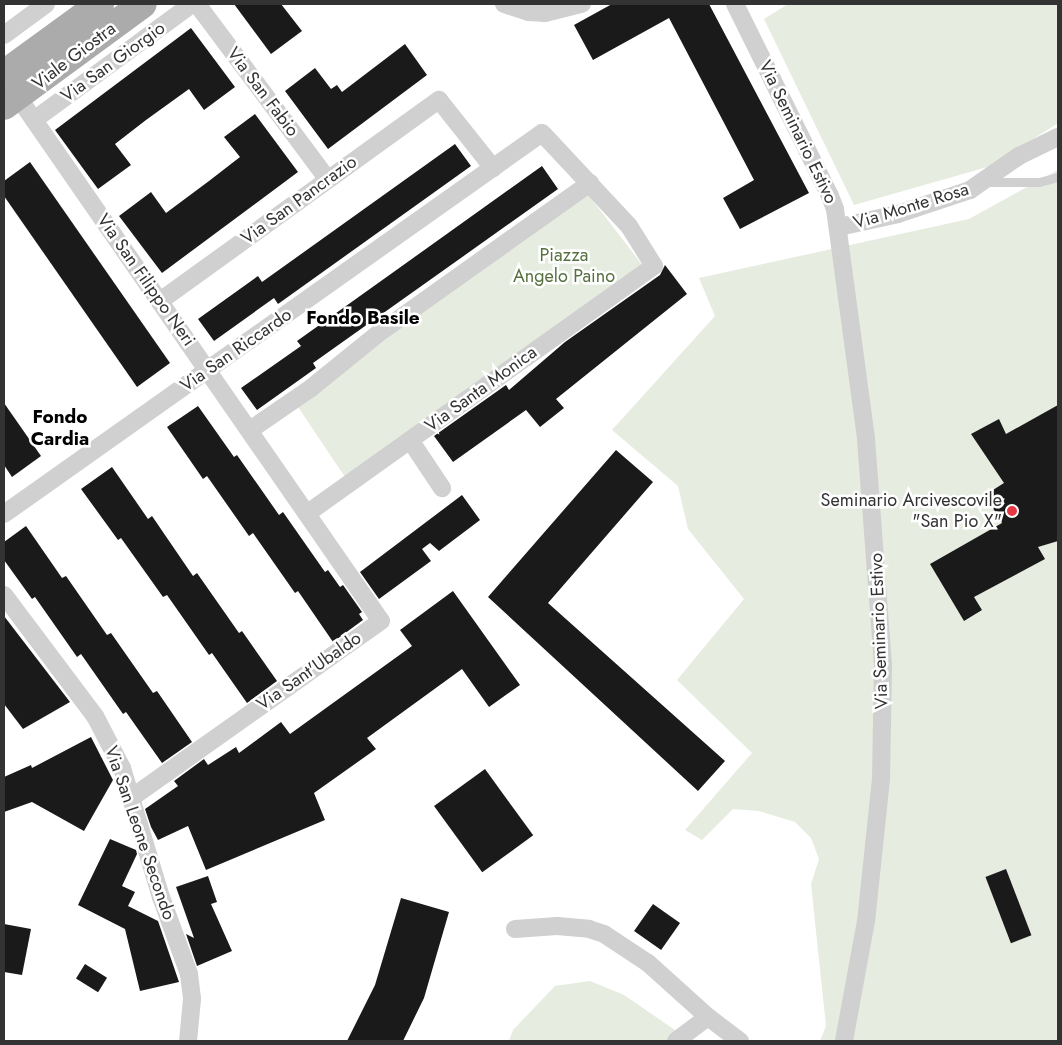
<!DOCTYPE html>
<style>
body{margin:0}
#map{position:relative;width:1062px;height:1045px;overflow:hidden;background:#fff;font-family:Jost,sans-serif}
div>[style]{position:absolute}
.green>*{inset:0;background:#e6ecdf}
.building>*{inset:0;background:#1a1a1a;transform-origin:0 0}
.lane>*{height:9px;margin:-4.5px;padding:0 4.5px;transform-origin:4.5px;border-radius:4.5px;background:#d0d0d0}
.street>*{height:18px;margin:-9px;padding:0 9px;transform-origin:9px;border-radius:9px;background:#d0d0d0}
.primary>*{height:28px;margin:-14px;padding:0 14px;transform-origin:14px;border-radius:14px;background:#ababab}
.dots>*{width:14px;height:14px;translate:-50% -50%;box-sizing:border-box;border:2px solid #fff;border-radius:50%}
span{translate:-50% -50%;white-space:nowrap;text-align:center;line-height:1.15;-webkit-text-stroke:5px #fff;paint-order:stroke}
.street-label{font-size:18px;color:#333}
.park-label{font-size:18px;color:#56703f}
.poi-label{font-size:18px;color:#333}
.right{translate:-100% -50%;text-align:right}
.neighbourhood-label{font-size:19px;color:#000;font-weight:700}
.frame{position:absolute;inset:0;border:5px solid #333;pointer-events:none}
</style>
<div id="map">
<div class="green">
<div style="clip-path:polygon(788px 4px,1058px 4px,1058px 123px,991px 166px,854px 205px,764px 19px)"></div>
<div style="clip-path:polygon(1058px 170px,1058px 1041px,820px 1041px,826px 1026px,811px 884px,819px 859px,811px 838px,795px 822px,759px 811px,733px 809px,702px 840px,685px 830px,752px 753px,677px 680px,744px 599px,688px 529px,678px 486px,612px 430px,715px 316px,699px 278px,969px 219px)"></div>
<div style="clip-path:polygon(587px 193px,643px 266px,345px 477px,298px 407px,395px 332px)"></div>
<div style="clip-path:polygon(590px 981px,624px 995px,691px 1041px,509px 1041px,513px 1030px,555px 986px)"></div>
</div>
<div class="building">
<div style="clip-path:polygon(234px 4px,281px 4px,302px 31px,271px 54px)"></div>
<div style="clip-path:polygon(612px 4px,709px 4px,809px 193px,740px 229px,723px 198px,754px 180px,669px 18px,593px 60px,574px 25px)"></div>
<div style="clip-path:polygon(191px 28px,235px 87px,204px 110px,189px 89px,146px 120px,115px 144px,131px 165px,98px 189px,55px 130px)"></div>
<div style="clip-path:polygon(405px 44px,427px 75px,328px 149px,285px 91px,315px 68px,331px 89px,337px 85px,342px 92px)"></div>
<div style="clip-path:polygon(255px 114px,298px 172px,162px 273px,119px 216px,151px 192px,166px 213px,209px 181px,240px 157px,224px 137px)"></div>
<div style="clip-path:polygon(455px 144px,471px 166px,278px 304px,274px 298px,214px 341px,198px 319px,258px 276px,262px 282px)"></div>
<div style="clip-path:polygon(30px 162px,170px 363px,137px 387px,4px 196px,4px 181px)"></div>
<div style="clip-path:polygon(542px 166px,558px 189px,313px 363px,316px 368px,257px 410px,241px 388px,301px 346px,297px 341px)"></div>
<div style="clip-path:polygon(665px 265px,687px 294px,556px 399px,564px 408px,540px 427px,526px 410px,453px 462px,434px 436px,506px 385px,509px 390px,565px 342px,660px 275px)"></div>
<div style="clip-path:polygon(4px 403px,41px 456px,12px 477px,4px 465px)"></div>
<div style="clip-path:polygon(1058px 405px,1058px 541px,1038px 547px,1045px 559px,974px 597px,982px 610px,964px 621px,930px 564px,1002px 523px,985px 495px,1004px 483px,971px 434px,999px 419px,1006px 434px)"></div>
<div style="clip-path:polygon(198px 406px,234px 457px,237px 455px,279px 515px,283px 512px,325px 572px,328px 570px,340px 587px,343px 585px,362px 612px,359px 614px,363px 620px,333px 642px,298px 591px,295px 593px,253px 533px,249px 536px,207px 476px,203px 479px,167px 427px)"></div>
<div style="clip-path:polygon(616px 450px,653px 482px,548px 603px,725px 761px,698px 791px,488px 597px)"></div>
<div style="clip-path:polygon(112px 467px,148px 519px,152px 516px,193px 576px,197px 573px,239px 633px,242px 631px,277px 681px,247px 703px,212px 653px,209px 655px,167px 595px,163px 597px,121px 538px,118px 540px,81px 489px)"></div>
<div style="clip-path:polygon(462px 495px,480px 520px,439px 551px,430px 543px,422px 549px,431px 561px,379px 599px,360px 572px)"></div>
<div style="clip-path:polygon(26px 526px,62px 578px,66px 576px,107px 635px,111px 633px,153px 693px,157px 691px,192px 742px,162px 763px,126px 712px,123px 714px,81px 654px,77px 657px,35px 597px,32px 599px,4px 560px,4px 542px)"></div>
<div style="clip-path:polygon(453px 591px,520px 685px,489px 707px,462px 669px,367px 738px,376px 749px,314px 793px,325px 820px,206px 870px,188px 826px,158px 840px,151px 827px,145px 809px,178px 786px,174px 781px,204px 759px,208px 765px,236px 747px,239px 753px,281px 722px,290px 734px,412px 646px,400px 630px)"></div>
<div style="clip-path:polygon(4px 616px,70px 702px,23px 729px,4px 704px)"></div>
<div style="clip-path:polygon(91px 737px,113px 780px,84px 831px,32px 802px,4px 812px,4px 777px,31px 765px,32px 768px)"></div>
<div style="left:485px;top:769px;width:82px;height:63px;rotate:54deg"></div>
<div style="clip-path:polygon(110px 839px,136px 850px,137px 854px,122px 886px,135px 892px,128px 906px,158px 921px,179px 982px,140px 991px,125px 929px,78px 905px)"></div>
<div style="left:1006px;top:869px;width:71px;height:22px;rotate:69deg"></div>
<div style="clip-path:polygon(208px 876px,217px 902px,211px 904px,232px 951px,197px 966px,186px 934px,194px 938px,176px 887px)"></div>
<div style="clip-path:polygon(401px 898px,449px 912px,424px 998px,403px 1041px,347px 1041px,375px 985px)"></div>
<div style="left:653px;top:904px;width:33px;height:33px;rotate:35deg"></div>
<div style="clip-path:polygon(4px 924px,31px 929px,22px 975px,4px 972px)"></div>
<div style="left:85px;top:964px;width:26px;height:17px;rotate:32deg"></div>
</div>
<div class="lane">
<div style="left:987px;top:182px;width:52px"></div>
<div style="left:1039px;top:182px;width:20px;rotate:-15deg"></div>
</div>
<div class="street">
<div style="left:197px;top:4px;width:219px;rotate:53.3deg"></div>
<div style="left:504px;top:4px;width:25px;rotate:18deg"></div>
<div style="left:528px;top:12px;width:17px;rotate:3deg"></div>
<div style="left:545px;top:13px;width:38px;rotate:-14deg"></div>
<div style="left:735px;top:4px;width:214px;rotate:63.7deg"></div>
<div style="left:830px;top:196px;width:14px;rotate:69deg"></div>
<div style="left:835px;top:209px;width:232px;rotate:82.3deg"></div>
<div style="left:866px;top:439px;width:226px;rotate:85.7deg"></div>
<div style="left:883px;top:664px;width:115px;rotate:91deg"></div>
<div style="left:881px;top:779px;width:143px;rotate:96deg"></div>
<div style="left:866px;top:921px;width:122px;rotate:100.4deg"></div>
<div style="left:4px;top:35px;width:52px;rotate:-36.4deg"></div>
<div style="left:18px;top:97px;width:637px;rotate:55.29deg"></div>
<div style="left:381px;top:621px;width:306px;rotate:144.7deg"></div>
<div style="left:34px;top:120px;width:196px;rotate:-36.3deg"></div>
<div style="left:839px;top:227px;width:60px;rotate:-12.4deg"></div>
<div style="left:898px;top:214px;width:76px;rotate:-18.4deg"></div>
<div style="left:970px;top:190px;width:60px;rotate:-34.8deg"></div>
<div style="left:1019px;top:156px;width:43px;rotate:-26deg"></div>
<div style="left:160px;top:301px;width:344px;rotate:-35.8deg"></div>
<div style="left:439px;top:100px;width:87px;rotate:51.5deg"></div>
<div style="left:250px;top:430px;width:74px;rotate:-34.5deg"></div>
<div style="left:311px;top:388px;width:87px;rotate:-39deg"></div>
<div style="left:379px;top:333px;width:259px;rotate:-35.4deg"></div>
<div style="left:410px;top:440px;width:58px;rotate:56.3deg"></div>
<div style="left:4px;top:514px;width:659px;rotate:-35.31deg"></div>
<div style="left:542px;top:133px;width:127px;rotate:46.9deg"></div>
<div style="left:629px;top:226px;width:47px;rotate:58deg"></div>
<div style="left:654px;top:266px;width:425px;rotate:144.5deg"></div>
<div style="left:4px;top:595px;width:151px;rotate:53.1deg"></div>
<div style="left:95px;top:716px;width:59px;rotate:62.6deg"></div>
<div style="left:122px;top:768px;width:135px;rotate:73.2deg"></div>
<div style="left:161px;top:897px;width:82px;rotate:70deg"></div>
<div style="left:189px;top:974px;width:25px;rotate:83deg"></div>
<div style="left:192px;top:999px;width:42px;rotate:95.4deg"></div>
<div style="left:515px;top:929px;width:42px;rotate:-4.1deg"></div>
<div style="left:557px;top:926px;width:32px;rotate:5deg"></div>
<div style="left:589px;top:929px;width:16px;rotate:18deg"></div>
<div style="left:604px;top:934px;width:53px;rotate:33.4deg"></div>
<div style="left:648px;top:963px;width:81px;rotate:42deg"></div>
<div style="left:708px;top:1017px;width:40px;rotate:37deg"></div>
<div style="left:676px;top:1041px;width:40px;rotate:-37deg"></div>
</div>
<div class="primary">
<div style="left:4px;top:74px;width:119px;rotate:-36.1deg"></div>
<div style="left:4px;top:106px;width:172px;rotate:-36.3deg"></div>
</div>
<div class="dots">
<div style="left:1012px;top:511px;background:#e63946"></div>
</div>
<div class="street-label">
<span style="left:74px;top:56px;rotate:-37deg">Viale Giostra</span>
<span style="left:113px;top:62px;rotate:-36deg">Via San Giorgio</span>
<span style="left:263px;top:92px;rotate:53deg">Via San Fabio</span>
<span style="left:798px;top:132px;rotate:64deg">Via Seminario Estivo</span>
<span style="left:299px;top:200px;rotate:-36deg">Via San Pancrazio</span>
<span style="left:911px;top:206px;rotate:-17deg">Via Monte Rosa</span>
<span style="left:146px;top:280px;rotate:55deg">Via San Filippo Neri</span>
<span style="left:236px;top:350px;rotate:-35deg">Via San Riccardo</span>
<span style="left:481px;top:389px;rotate:-36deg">Via Santa Monica</span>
<span style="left:879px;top:631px;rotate:-92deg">Via Seminario Estivo</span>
<span style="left:309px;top:671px;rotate:-35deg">Via Sant'Ubaldo</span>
<span style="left:140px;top:833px;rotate:71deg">Via San Leone Secondo</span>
</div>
<div class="park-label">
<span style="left:564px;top:266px">Piazza<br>Angelo Paino</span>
</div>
<div class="poi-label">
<span class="right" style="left:1002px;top:511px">Seminario Arcivescovile<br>"San Pio X"</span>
</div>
<div class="neighbourhood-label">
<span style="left:363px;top:318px">Fondo Basile</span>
<span style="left:60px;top:428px">Fondo<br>Cardia</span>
</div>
<div class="frame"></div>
</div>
